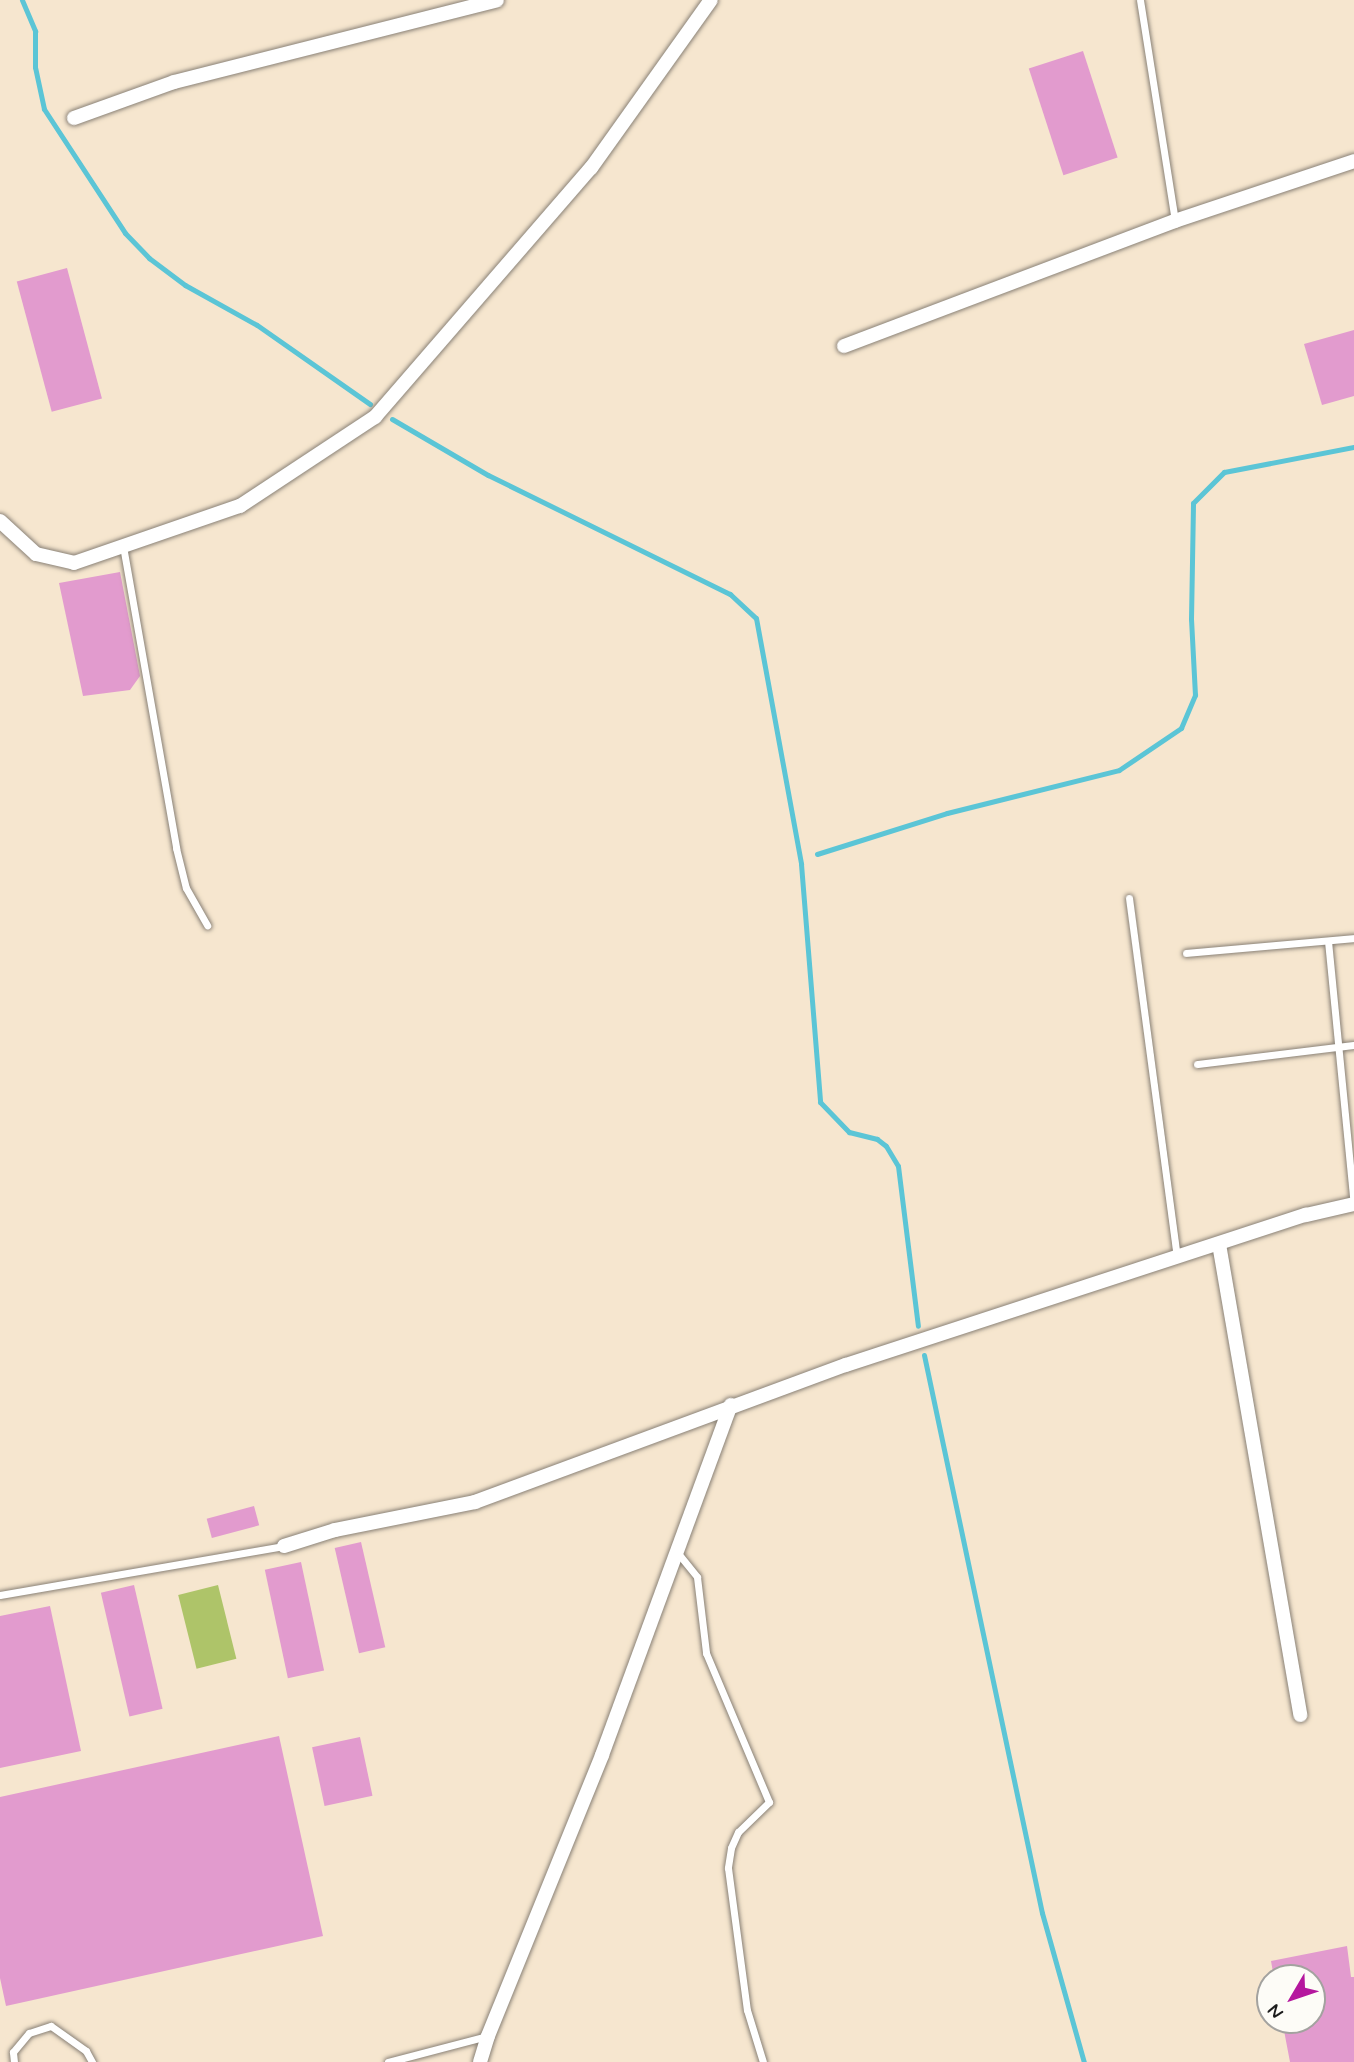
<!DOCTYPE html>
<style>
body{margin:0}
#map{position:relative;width:1354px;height:2062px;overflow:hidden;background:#f6e6cf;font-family:Mynerve,sans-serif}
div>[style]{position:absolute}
.green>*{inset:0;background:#aec469;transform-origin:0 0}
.stream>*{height:5px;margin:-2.5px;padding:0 2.5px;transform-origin:2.5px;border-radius:2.5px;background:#5bc5d6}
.building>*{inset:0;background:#e29bce;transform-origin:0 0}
.roads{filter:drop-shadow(0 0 2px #898176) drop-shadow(0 0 2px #898176)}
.service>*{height:7px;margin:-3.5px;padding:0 3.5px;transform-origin:3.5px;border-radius:3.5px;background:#fff}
.minor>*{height:14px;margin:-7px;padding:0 7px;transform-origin:7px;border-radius:7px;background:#fff}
span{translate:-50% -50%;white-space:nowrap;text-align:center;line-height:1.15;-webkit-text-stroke:5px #fdfcf7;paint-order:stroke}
.north{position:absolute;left:1256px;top:1964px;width:70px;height:70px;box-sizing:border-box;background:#fdfcf7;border:2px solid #a3a29f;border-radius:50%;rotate:231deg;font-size:19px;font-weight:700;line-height:28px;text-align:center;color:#1c1c1c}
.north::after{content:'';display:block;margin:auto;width:24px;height:32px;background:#b5179e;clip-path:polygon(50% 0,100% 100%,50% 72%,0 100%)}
</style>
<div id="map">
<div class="green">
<div style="left:218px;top:1585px;width:76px;height:41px;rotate:76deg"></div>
</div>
<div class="stream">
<div style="left:22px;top:0;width:34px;rotate:67deg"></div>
<div style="left:35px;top:31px;width:36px;rotate:90deg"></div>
<div style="left:35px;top:67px;width:43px;rotate:77.9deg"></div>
<div style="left:44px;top:109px;width:148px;rotate:56.8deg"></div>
<div style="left:125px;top:233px;width:35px;rotate:46deg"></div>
<div style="left:149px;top:258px;width:45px;rotate:36.9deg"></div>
<div style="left:185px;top:285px;width:82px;rotate:29.1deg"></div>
<div style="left:257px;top:325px;width:138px;rotate:35deg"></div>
<div style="left:392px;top:419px;width:111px;rotate:30.3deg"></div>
<div style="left:488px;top:475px;width:270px;rotate:26.2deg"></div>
<div style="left:730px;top:594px;width:35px;rotate:43deg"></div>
<div style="left:756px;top:618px;width:250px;rotate:79.6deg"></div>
<div style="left:801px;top:864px;width:239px;rotate:85.4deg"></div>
<div style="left:820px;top:1102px;width:42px;rotate:46deg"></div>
<div style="left:849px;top:1132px;width:29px;rotate:14deg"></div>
<div style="left:877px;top:1139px;width:11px;rotate:38deg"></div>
<div style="left:886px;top:1146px;width:23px;rotate:59deg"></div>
<div style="left:898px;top:1166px;width:161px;rotate:82.9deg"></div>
<div style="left:817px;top:854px;width:136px;rotate:-17.5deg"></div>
<div style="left:947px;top:813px;width:177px;rotate:-14deg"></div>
<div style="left:1119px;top:770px;width:75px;rotate:-34.1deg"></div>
<div style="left:1181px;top:728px;width:36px;rotate:-67deg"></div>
<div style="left:1195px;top:695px;width:76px;rotate:-93deg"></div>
<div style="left:1191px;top:619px;width:116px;rotate:-89deg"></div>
<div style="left:1193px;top:503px;width:44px;rotate:-45deg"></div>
<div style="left:1224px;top:472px;width:132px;rotate:-10.9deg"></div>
<div style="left:924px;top:1355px;width:570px;rotate:78.06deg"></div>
<div style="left:1042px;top:1913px;width:155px;rotate:74.3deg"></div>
</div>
<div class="building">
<div style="left:1083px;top:51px;width:112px;height:57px;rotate:72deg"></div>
<div style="left:67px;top:268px;width:135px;height:52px;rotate:75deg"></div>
<div style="clip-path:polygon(1354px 330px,1354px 396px,1322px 405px,1304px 344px)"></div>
<div style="clip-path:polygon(120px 572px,140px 676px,130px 690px,83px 696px,59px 583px)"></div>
<div style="left:254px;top:1506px;width:20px;height:49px;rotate:75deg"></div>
<div style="left:361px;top:1542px;width:108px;height:27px;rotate:77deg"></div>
<div style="left:301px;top:1562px;width:111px;height:37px;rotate:78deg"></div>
<div style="left:134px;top:1585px;width:127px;height:34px;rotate:77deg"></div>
<div style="clip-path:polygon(50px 1606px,81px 1751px,0 1768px,0 1616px)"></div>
<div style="clip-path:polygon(279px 1736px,323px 1936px,6px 2006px,0 1978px,0 1797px)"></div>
<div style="left:360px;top:1737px;width:60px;height:49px;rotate:78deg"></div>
<div style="clip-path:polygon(1347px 1946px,1351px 1977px,1354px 1977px,1354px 2062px,1290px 2062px,1282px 2020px,1312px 2020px,1312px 1978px,1274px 1978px,1271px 1961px)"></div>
</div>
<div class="roads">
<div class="service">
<div style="left:1140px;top:0;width:224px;rotate:81deg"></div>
<div style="left:123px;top:546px;width:307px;rotate:80deg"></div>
<div style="left:176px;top:848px;width:41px;rotate:76deg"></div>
<div style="left:186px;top:888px;width:43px;rotate:60.4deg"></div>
<div style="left:1129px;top:898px;width:362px;rotate:82.4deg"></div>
<div style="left:1328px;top:941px;width:264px;rotate:84.4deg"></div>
<div style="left:1186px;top:953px;width:169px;rotate:-5.1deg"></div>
<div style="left:1197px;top:1064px;width:158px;rotate:-6.9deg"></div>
<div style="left:677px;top:1552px;width:32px;rotate:51deg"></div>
<div style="left:697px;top:1577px;width:77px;rotate:83.2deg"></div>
<div style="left:706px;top:1653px;width:162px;rotate:67.1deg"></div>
<div style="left:769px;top:1802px;width:43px;rotate:135.9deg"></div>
<div style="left:738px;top:1832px;width:17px;rotate:114deg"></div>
<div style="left:731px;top:1848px;width:20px;rotate:99deg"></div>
<div style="left:728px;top:1868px;width:143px;rotate:82.4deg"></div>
<div style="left:747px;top:2010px;width:54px;rotate:72.9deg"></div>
<div style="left:0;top:1595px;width:288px;rotate:-9.8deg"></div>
<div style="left:14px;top:2062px;width:10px;rotate:-96deg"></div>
<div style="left:13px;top:2052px;width:25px;rotate:-50deg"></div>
<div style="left:29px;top:2033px;width:23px;rotate:-18deg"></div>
<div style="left:51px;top:2026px;width:43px;rotate:35.5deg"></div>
<div style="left:86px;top:2051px;width:13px;rotate:61deg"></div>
<div style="left:388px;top:2062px;width:102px;rotate:-14.7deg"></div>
</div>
<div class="minor">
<div style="left:74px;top:118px;width:106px;rotate:-19.8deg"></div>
<div style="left:174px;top:82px;width:333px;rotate:-14.2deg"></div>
<div style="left:844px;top:346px;width:354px;rotate:-20.7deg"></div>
<div style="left:1175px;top:221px;width:189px;rotate:-18.5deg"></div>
<div style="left:0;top:521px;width:49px;rotate:42.5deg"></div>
<div style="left:36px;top:554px;width:39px;rotate:13deg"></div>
<div style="left:74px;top:563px;width:176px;rotate:-19deg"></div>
<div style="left:240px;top:506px;width:162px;rotate:-33.4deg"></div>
<div style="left:375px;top:417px;width:330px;rotate:-49.1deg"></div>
<div style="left:591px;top:168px;width:206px;rotate:-54.5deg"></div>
<div style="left:1219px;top:1244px;width:478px;rotate:80.2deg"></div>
<div style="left:284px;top:1546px;width:53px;rotate:-17.4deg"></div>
<div style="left:335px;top:1530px;width:143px;rotate:-11.3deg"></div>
<div style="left:475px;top:1502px;width:395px;rotate:-20.3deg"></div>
<div style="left:846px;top:1365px;width:484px;rotate:-18.1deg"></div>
<div style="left:1306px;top:1215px;width:49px;rotate:-12.9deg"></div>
<div style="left:480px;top:2062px;width:27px;rotate:-73deg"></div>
<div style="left:488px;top:2036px;width:303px;rotate:-67.9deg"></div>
<div style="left:602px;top:1755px;width:373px;rotate:-69.8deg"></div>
</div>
</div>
<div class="north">N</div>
</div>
